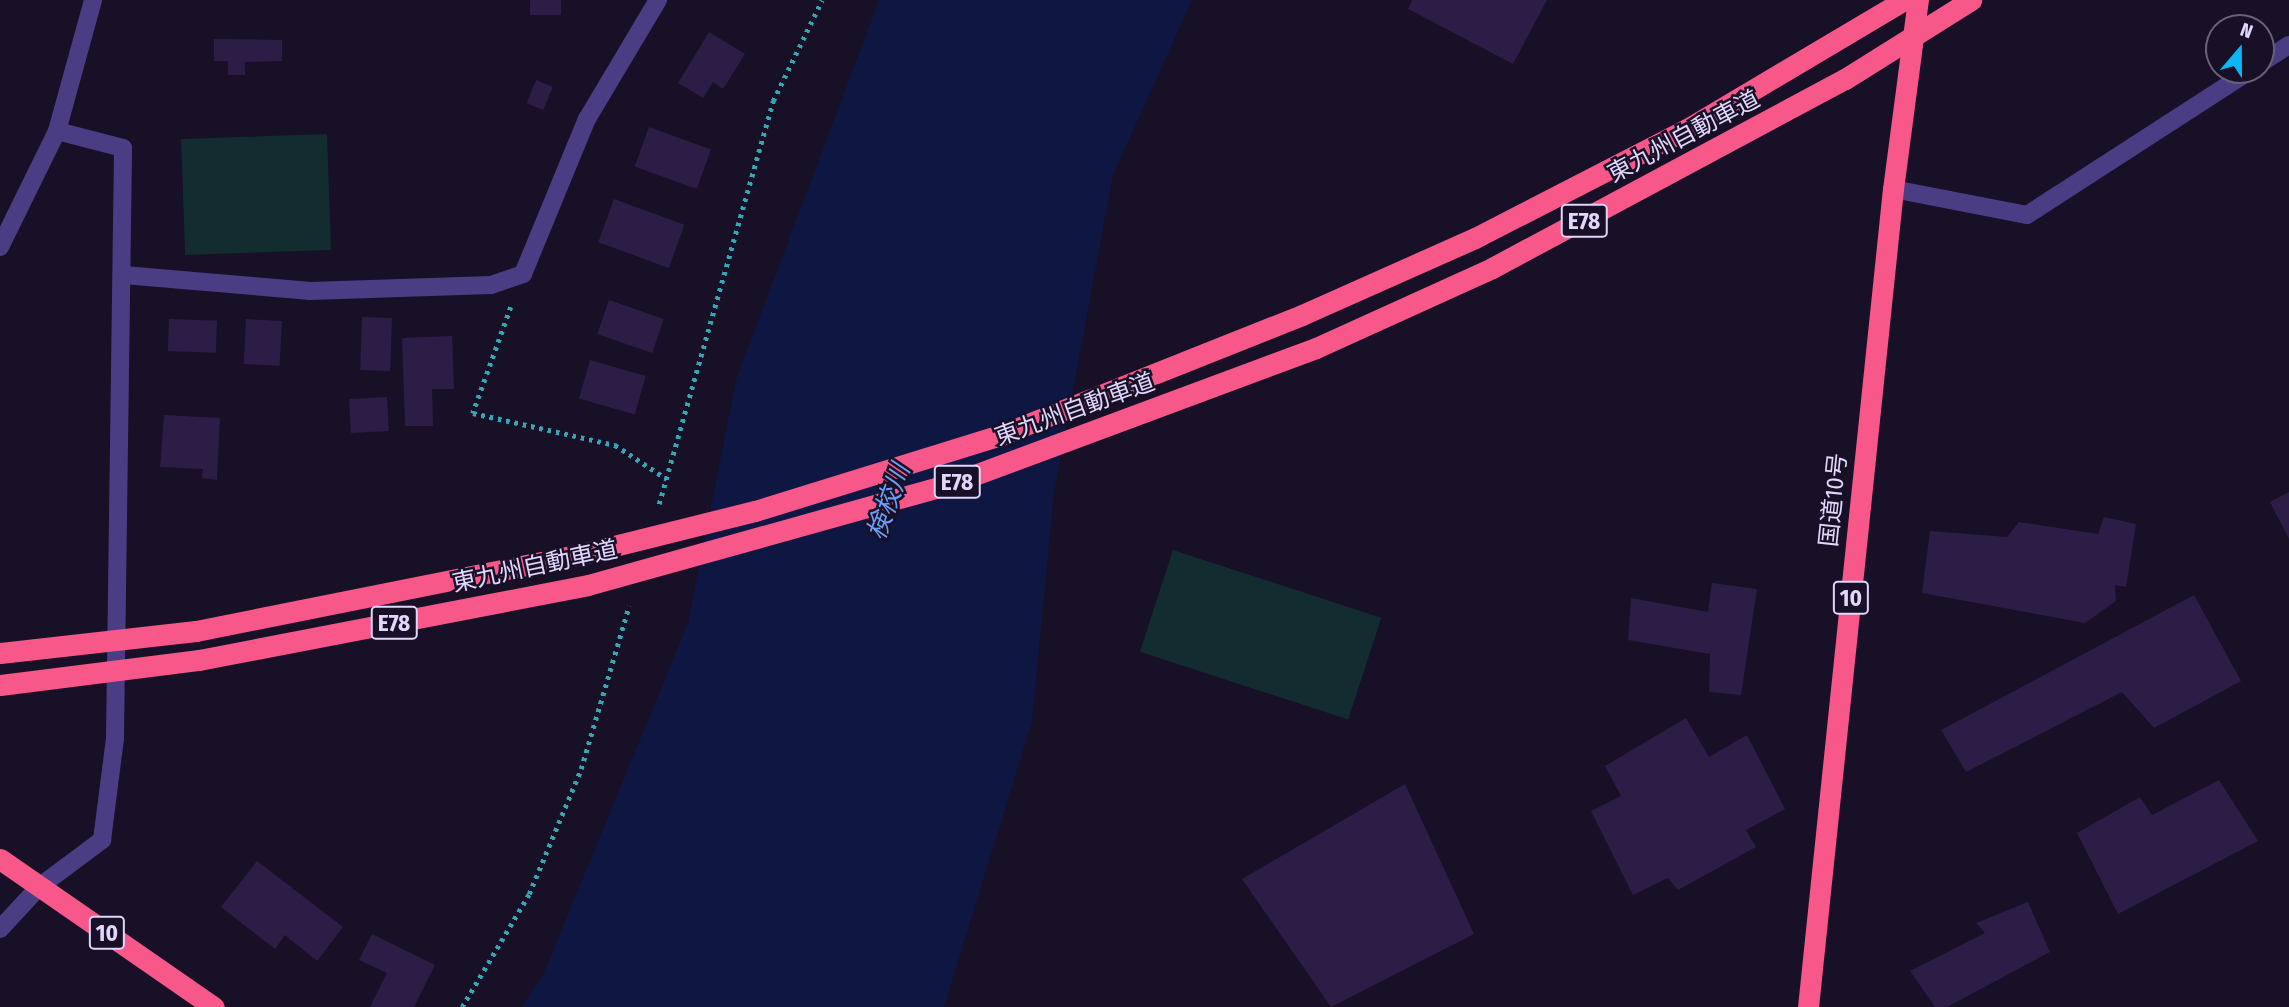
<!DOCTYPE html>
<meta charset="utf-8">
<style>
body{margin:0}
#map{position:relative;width:2289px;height:1007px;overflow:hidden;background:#171026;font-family:"Fira Sans Condensed","Noto Sans JP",sans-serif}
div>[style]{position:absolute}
.green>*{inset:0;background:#132c2f;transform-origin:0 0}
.water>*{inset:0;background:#0d1742}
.building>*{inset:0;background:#2c1d46;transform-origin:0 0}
.path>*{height:4.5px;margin-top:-2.25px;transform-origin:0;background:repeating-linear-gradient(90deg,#35a6b3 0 3.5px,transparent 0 8.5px)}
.minor>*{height:18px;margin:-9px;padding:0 9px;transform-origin:9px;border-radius:9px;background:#4b3d83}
.highway>*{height:21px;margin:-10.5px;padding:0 10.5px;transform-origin:10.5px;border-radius:10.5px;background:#f8578a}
.highway-bridge>*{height:21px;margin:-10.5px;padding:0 10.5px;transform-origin:10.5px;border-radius:10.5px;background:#f8578a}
span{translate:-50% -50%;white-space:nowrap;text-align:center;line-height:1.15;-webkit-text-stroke:5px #171026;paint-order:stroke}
.shield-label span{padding:2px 5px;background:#171026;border:2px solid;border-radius:5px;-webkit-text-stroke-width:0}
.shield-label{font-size:23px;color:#e1d7fd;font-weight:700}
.street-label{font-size:24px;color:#e1d7fd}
.water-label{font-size:26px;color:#699ff9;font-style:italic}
.north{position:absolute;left:2205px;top:14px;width:70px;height:70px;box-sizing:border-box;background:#171026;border:2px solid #68607c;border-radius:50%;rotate:20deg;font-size:19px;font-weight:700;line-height:28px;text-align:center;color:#e1d7fd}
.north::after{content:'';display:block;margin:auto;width:24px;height:32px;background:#0bb7f5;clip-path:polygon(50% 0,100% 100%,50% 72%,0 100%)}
</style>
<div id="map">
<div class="green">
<div style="left:327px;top:134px;width:116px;height:146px;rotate:88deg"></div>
<div style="left:1173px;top:550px;width:219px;height:107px;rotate:18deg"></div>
</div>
<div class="water">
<div style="clip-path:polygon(879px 0,1192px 0,1113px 175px,1054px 493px,1032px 722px,944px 1007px,521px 1007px,543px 975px,688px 623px,736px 380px)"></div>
</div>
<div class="building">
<div style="left:530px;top:0;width:31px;height:15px"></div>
<div style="clip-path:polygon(1412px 0,1547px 0,1513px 64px,1408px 9px)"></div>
<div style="clip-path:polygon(709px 32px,745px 54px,723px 89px,713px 82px,703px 98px,678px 83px)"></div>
<div style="clip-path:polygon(214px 39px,282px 40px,282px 61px,245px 62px,245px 75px,228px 75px,228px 61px,214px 61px)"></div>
<div style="left:536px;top:80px;width:18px;height:25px;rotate:22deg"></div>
<div style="left:649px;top:127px;width:66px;height:42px;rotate:20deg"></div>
<div style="left:614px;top:199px;width:75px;height:46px;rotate:20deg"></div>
<div style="left:609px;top:300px;width:58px;height:36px;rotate:19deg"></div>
<div style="left:362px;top:317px;width:30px;height:53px;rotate:2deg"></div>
<div style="left:169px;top:319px;width:48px;height:32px;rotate:2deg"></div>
<div style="left:246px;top:319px;width:36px;height:45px;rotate:3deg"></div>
<div style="clip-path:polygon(452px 336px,454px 389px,432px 389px,433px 426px,405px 426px,402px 338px)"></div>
<div style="left:590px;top:360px;width:58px;height:40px;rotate:16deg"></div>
<div style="left:387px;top:397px;width:34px;height:38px;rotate:87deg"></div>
<div style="clip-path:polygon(164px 415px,220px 418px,217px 480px,202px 478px,203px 469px,160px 467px)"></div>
<div style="clip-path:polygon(2289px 492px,2289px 539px,2270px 502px)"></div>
<div style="clip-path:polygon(2104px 517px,2136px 524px,2126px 587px,2115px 585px,2116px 601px,2085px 623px,1922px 593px,1930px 531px,2007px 537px,2019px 522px,2098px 534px)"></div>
<div style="clip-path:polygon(1712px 583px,1757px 589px,1741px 695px,1709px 692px,1710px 654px,1628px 640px,1631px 598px,1708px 612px)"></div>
<div style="clip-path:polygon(2194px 595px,2241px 681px,2154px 728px,2122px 692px,1966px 772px,1941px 730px)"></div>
<div style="clip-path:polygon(1686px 718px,1709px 757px,1747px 735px,1785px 809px,1746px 830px,1756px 847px,1678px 890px,1668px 878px,1633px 895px,1591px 811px,1621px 796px,1605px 766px)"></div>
<div style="clip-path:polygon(2219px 780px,2258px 841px,2118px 914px,2077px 833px,2140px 797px,2152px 815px)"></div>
<div style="clip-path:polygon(1405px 784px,1474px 934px,1331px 1007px,1242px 879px)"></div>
<div style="clip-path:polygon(257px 861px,343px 927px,317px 961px,285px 935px,275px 949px,221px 907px)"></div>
<div style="clip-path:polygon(2028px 902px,2050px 952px,1947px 1007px,1935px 1007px,1910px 971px,1985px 933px,1976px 923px)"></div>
<div style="clip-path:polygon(372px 934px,435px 965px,414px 1007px,370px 1007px,387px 973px,359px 960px)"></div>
</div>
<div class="path">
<div style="left:511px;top:307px;width:113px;rotate:109.7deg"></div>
<div style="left:473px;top:413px;width:146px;rotate:12.7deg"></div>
<div style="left:615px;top:445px;width:62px;rotate:33.2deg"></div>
<div style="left:659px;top:504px;width:419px;rotate:-74.2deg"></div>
<div style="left:773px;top:101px;width:112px;rotate:-64.1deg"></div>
<div style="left:462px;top:1007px;width:131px;rotate:-59.3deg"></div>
<div style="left:529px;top:894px;width:135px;rotate:-67.4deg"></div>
<div style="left:581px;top:769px;width:170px;rotate:-73.6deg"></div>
</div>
<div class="minor">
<div style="left:2261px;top:63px;width:33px;rotate:-33deg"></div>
<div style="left:1893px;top:189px;width:136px;rotate:11deg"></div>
<div style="left:2027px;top:215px;width:267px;rotate:-32.9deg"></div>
<div style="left:0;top:247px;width:129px;rotate:-63.8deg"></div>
<div style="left:57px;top:131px;width:136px;rotate:-74.6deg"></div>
<div style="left:124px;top:275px;width:187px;rotate:4.9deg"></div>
<div style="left:310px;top:291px;width:181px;rotate:-1.9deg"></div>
<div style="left:491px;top:285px;width:34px;rotate:-19deg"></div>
<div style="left:523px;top:274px;width:168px;rotate:-67.6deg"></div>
<div style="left:587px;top:119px;width:139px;rotate:-59.2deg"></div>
<div style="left:0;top:929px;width:57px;rotate:-47.1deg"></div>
<div style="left:39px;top:887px;width:79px;rotate:-36.7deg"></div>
<div style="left:102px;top:840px;width:103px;rotate:-82.7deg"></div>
<div style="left:115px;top:738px;width:590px;rotate:-89.22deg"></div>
<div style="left:123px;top:148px;width:68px;rotate:-165.6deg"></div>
</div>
<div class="highway">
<div style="left:1302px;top:315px;width:189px;rotate:-24deg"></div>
<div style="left:1475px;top:238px;width:238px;rotate:-27.2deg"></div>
<div style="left:1687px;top:129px;width:252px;rotate:-30.7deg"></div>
<div style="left:1316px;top:348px;width:193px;rotate:-24.4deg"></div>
<div style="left:1492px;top:268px;width:400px;rotate:-28.2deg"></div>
<div style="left:196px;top:631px;width:389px;rotate:-11.3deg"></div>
<div style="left:199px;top:660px;width:396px;rotate:-10.9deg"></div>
<div style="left:0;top:859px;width:260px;rotate:34.7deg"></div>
<div style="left:1808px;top:1007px;width:822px;rotate:-84.07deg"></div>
<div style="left:1893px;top:189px;width:191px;rotate:-82.5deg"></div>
</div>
<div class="highway-bridge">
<div style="left:1845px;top:79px;width:149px;rotate:-32.1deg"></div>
<div style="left:578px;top:555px;width:182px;rotate:-14deg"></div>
<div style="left:755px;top:511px;width:260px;rotate:-17.2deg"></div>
<div style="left:1003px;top:434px;width:322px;rotate:-21.7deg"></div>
<div style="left:588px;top:585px;width:379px;rotate:-15.6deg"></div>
<div style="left:953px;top:483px;width:387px;rotate:-20.4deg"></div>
<div style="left:0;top:653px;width:197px;rotate:-6.4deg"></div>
<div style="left:0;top:685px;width:201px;rotate:-7.2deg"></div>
</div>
<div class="shield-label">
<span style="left:1584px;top:221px">E78</span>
<span style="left:957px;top:482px">E78</span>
<span style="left:1851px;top:598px">10</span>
<span style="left:394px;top:623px">E78</span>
<span style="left:107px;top:933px">10</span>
</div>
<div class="street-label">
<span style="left:1684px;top:137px;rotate:-28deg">東九州自動車道</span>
<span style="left:1075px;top:410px;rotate:-20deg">東九州自動車道</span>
<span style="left:1834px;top:500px;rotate:-84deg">国道10号</span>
<span style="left:535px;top:567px;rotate:-12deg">東九州自動車道</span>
</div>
<div class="water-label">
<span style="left:889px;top:502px;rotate:-70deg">検校川</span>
</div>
<div class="north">N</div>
</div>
